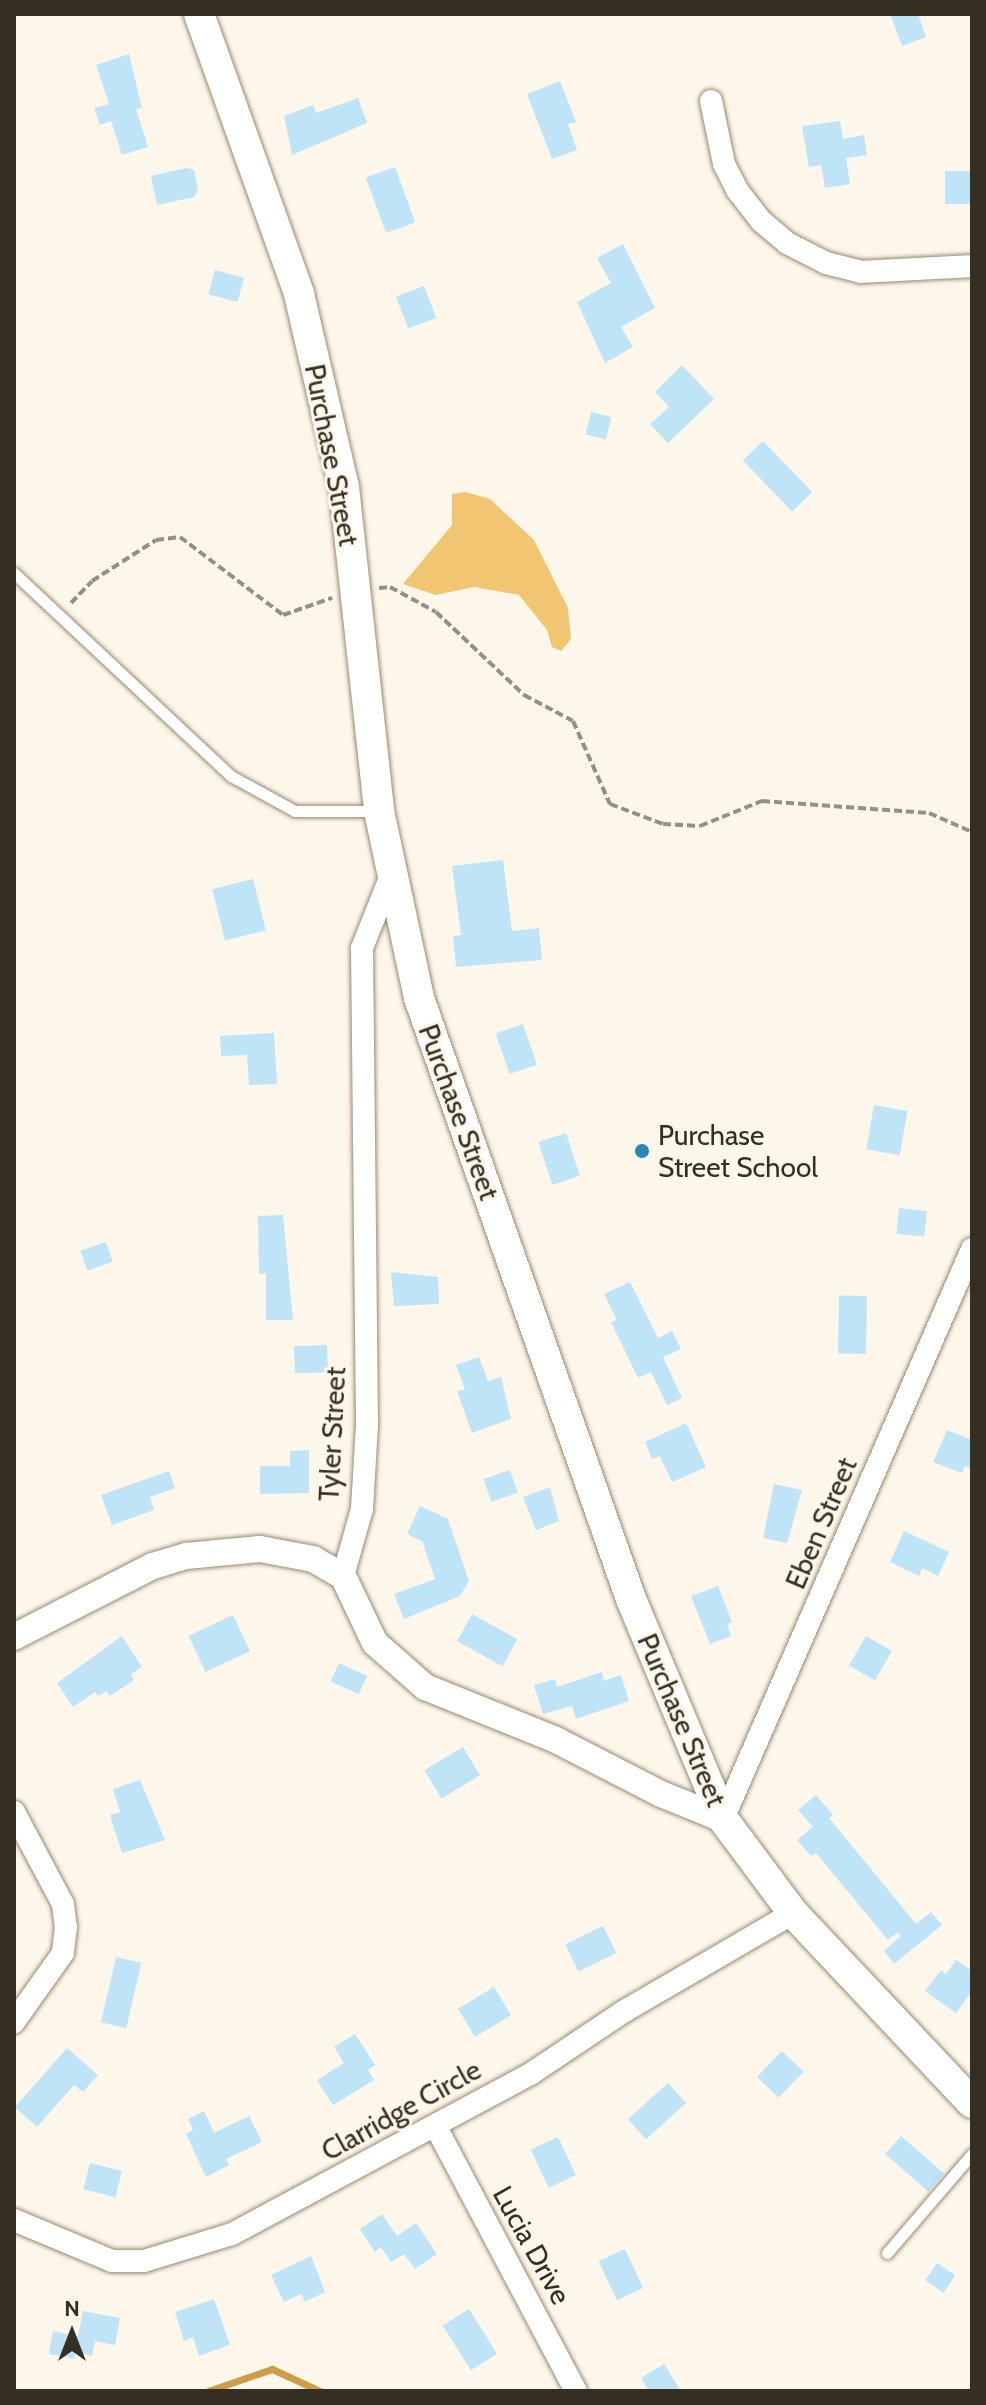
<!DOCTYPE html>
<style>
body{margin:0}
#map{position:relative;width:986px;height:2405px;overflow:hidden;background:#fdf7eb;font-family:Cabin,sans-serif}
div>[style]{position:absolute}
.green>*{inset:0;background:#f2c573}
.stream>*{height:7px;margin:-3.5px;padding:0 3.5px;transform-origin:3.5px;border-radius:3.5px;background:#cc9e47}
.building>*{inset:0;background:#bfe3f7;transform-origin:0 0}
.path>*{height:4px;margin-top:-2px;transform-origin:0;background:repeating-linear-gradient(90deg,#958f84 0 8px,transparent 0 12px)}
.roads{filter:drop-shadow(0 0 2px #988970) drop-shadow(0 0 2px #988970)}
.service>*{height:11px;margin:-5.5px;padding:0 5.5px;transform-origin:5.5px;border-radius:5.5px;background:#fff}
.minor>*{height:22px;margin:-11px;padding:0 11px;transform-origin:11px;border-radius:11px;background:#fff}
.tertiary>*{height:26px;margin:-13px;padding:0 13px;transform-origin:13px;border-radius:13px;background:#fff}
.secondary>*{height:30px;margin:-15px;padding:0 15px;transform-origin:15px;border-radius:15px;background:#fff}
.dots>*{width:22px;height:22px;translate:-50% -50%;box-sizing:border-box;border:4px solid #fdf7eb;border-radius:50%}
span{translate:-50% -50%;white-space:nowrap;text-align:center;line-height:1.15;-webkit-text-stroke:6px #fdf7eb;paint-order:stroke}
.street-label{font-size:28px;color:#342e23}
.poi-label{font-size:28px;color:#342e23}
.left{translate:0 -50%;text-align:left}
.frame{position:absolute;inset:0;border:16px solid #342e23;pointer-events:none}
.north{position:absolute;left:32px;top:2293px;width:80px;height:80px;-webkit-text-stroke:6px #fdf7eb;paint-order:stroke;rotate:0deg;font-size:22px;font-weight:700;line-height:32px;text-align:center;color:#342e23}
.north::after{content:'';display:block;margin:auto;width:28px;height:36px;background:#342e23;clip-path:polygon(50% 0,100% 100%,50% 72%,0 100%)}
</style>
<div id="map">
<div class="green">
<div style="clip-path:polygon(465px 492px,490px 499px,534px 540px,568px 608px,571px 639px,561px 651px,552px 647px,547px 630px,519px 595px,474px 587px,436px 595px,403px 584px,452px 525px,452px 494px)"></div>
</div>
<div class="stream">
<div style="left:208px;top:2391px;width:68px;rotate:-19deg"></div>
<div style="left:272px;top:2369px;width:53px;rotate:24.6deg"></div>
</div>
<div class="building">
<div style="clip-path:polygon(890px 14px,918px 14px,926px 37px,902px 46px)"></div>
<div style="clip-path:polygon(129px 54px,142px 108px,136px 109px,148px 147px,122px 155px,111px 121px,100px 125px,94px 108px,109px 104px,96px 65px)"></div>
<div style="clip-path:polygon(560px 81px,576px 122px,568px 124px,577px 150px,552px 159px,527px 94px)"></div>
<div style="clip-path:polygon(358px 98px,367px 123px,292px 155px,284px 116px,313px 105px,316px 113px)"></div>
<div style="clip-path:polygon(840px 121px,843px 139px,864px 135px,867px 155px,846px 158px,850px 184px,825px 188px,821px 165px,809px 167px,802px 126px)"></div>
<div style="left:395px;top:167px;width:59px;height:31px;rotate:70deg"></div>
<div style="clip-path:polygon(187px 168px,194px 170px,198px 190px,194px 197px,157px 205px,151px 176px)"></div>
<div style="left:972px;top:171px;width:33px;height:27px;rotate:90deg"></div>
<div style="clip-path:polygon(623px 244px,655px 308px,621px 327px,633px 347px,605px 363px,577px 302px,611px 283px,597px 258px)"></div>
<div style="left:215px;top:270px;width:30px;height:25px;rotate:15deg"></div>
<div style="left:424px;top:286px;width:34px;height:30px;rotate:69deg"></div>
<div style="clip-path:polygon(682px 365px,714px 399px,668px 443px,650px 424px,669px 407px,655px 392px)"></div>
<div style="left:591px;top:412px;width:21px;height:23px;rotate:14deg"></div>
<div style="left:763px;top:441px;width:71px;height:28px;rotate:46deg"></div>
<div style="clip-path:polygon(503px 860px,512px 931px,539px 928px,542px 960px,456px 967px,453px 936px,461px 935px,452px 866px)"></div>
<div style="left:253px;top:879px;width:53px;height:42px;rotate:76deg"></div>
<div style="left:523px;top:1024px;width:43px;height:29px;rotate:71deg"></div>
<div style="clip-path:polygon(274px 1033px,277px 1084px,249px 1085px,247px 1055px,221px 1056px,220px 1036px)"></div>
<div style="left:874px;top:1105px;width:34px;height:45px;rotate:10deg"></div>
<div style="left:566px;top:1133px;width:45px;height:29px;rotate:72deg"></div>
<div style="left:899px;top:1208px;width:28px;height:26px;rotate:6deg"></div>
<div style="clip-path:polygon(283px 1215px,293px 1320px,266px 1320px,266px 1273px,259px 1274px,258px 1216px)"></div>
<div style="left:106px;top:1242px;width:21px;height:27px;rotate:71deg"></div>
<div style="clip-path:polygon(391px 1272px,438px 1277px,439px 1304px,394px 1306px)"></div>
<div style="clip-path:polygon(630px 1282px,658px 1338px,672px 1331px,681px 1349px,663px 1357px,682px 1398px,667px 1405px,651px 1372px,638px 1378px,611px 1322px,617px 1320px,604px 1294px)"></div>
<div style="left:867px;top:1296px;width:58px;height:28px;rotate:91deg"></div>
<div style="left:327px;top:1345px;width:27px;height:33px;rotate:88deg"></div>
<div style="clip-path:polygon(479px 1357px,488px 1381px,501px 1377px,511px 1419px,472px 1433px,457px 1391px,465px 1389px,456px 1365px)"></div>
<div style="clip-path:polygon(686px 1423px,706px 1467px,672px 1482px,660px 1456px,652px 1459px,645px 1442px)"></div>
<div style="clip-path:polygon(947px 1430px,972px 1440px,972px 1469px,965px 1466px,962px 1473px,933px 1462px)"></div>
<div style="clip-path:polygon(309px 1450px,309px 1493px,260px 1494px,260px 1466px,290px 1466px,290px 1451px)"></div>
<div style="left:510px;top:1470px;width:24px;height:28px;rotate:71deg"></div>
<div style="clip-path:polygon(169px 1471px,175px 1488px,150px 1497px,154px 1510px,112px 1525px,101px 1495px)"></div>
<div style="clip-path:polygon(774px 1484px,802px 1490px,787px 1543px,763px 1538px)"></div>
<div style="clip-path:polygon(550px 1487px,559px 1521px,536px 1530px,523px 1497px)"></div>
<div style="clip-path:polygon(420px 1506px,448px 1519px,469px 1581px,460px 1596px,404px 1619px,394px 1594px,435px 1579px,422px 1541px,407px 1534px)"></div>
<div style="clip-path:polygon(904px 1531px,949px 1552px,938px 1576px,922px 1568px,919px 1576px,890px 1562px)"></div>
<div style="clip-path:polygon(718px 1586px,732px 1622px,727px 1624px,731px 1636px,710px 1644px,691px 1596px)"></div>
<div style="left:472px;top:1614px;width:52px;height:31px;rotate:29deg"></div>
<div style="left:233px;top:1615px;width:40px;height:49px;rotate:65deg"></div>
<div style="clip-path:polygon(122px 1636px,142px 1667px,131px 1674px,134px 1680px,110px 1696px,106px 1691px,98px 1696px,95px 1692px,73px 1707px,57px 1683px)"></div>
<div style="left:866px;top:1636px;width:30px;height:34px;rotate:30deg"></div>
<div style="left:339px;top:1663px;width:31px;height:20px;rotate:25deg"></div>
<div style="clip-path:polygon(602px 1672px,604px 1681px,621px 1675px,629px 1701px,576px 1719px,572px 1706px,543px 1714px,534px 1685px,555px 1679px,557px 1687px)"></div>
<div style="left:463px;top:1747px;width:33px;height:45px;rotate:59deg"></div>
<div style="clip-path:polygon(140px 1780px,165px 1840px,122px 1853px,110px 1815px,120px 1812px,113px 1789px)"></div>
<div style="clip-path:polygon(816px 1795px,833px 1815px,829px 1818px,916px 1924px,931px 1912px,942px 1925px,894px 1964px,884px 1951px,901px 1936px,898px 1932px,888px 1940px,816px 1853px,811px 1856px,797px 1840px,813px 1827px,798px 1810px)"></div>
<div style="left:603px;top:1926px;width:30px;height:42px;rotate:64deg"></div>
<div style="left:116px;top:1957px;width:26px;height:67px;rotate:13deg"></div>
<div style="clip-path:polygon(956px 1960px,972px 1971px,972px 1991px,956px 2013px,925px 1991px,941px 1970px,946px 1974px)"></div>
<div style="left:494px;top:1987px;width:33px;height:42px;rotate:59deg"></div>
<div style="clip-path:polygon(355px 2034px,375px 2065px,368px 2070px,374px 2080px,333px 2105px,317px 2080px,344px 2063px,334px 2047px)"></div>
<div style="clip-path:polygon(67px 2048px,98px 2075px,83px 2092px,74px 2085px,37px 2127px,15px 2107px)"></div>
<div style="left:782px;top:2051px;width:30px;height:36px;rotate:44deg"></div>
<div style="left:668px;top:2083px;width:27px;height:54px;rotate:48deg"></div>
<div style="clip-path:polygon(204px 2111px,214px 2133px,249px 2116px,262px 2142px,226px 2159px,229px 2165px,206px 2177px,186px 2134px,193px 2130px,188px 2119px)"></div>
<div style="left:901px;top:2136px;width:57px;height:24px;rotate:41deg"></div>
<div style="left:558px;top:2137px;width:42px;height:30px;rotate:65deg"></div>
<div style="left:90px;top:2163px;width:33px;height:27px;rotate:14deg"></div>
<div style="clip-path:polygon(382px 2214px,397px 2236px,416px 2223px,437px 2254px,415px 2269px,404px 2254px,391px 2262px,381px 2247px,375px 2252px,360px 2229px)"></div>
<div style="left:625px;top:2249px;width:43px;height:29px;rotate:65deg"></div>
<div style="clip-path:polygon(311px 2256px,325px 2292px,305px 2302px,301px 2294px,284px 2302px,271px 2275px)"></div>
<div style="left:937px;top:2263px;width:22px;height:21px;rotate:34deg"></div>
<div style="clip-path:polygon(214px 2299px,230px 2345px,199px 2356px,193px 2337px,184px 2341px,175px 2312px)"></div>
<div style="left:469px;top:2309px;width:53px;height:31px;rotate:58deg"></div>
<div style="clip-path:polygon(83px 2311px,120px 2318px,115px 2345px,95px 2341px,92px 2356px,76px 2352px,74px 2359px,49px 2354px,53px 2331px,78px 2336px)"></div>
<div style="clip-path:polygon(664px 2364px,681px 2391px,649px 2391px,641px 2378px)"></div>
</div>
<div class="path">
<div style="left:379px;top:588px;width:11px;rotate:-5deg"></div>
<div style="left:390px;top:587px;width:52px;rotate:28.5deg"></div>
<div style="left:436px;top:612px;width:121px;rotate:43.3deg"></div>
<div style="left:524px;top:695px;width:55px;rotate:28deg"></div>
<div style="left:573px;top:721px;width:91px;rotate:66deg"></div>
<div style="left:610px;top:804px;width:57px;rotate:20.7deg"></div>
<div style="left:663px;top:824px;width:37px;rotate:3deg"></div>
<div style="left:700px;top:826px;width:67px;rotate:-22deg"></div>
<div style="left:762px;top:801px;width:167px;rotate:4.1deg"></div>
<div style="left:929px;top:813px;width:47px;rotate:23.8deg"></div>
<div style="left:71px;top:603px;width:30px;rotate:-46deg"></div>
<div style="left:92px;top:581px;width:76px;rotate:-32.6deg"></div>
<div style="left:156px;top:540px;width:24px;rotate:-7deg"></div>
<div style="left:180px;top:537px;width:129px;rotate:37.1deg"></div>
<div style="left:283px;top:615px;width:52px;rotate:-19.1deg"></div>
</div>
<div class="roads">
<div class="service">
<div style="left:14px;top:573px;width:297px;rotate:43.1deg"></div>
<div style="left:231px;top:776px;width:73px;rotate:28.7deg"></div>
<div style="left:295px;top:811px;width:81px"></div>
<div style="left:887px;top:2253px;width:130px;rotate:-49.4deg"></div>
</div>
<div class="minor">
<div style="left:711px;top:101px;width:64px;rotate:78.3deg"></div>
<div style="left:724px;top:164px;width:29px;rotate:63deg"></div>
<div style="left:737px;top:190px;width:39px;rotate:52deg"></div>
<div style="left:761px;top:221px;width:34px;rotate:40deg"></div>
<div style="left:787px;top:243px;width:44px;rotate:27.1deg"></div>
<div style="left:826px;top:263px;width:36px;rotate:14deg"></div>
<div style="left:861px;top:272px;width:111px;rotate:-3.1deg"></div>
<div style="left:343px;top:1576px;width:70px;rotate:-74.2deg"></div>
<div style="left:362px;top:1509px;width:85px;rotate:-86.6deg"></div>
<div style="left:367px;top:1424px;width:476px;rotate:-90.6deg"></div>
<div style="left:362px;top:948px;width:75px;rotate:-68.2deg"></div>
<div style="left:14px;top:1812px;width:104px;rotate:62deg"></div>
<div style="left:63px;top:1904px;width:23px;rotate:83deg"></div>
<div style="left:66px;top:1927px;width:26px;rotate:97deg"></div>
<div style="left:63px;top:1953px;width:85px;rotate:125.4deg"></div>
<div style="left:723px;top:1819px;width:622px;rotate:-66.4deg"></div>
<div style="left:436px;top:2127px;width:299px;rotate:62.1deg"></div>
<div style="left:14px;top:2220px;width:106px;rotate:22.7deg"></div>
<div style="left:112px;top:2261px;width:32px"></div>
<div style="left:144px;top:2261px;width:92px;rotate:-17.1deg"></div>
<div style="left:232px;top:2234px;width:340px;rotate:-28.2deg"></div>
<div style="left:532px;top:2073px;width:110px;rotate:-33.8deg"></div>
<div style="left:623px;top:2012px;width:197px;rotate:-30.2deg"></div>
</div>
<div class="tertiary">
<div style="left:14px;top:1637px;width:156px;rotate:-27.1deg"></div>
<div style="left:153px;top:1566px;width:34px;rotate:-17deg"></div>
<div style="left:186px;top:1556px;width:74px;rotate:-5.4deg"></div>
<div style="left:260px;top:1549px;width:54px;rotate:10.7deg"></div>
<div style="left:313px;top:1559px;width:34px;rotate:30deg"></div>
<div style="left:343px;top:1576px;width:74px;rotate:64.5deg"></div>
<div style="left:375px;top:1643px;width:67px;rotate:41.3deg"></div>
<div style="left:425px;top:1687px;width:141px;rotate:22deg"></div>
<div style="left:556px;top:1740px;width:118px;rotate:27.2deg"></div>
<div style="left:661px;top:1794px;width:67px;rotate:22deg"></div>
</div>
<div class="secondary">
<div style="left:199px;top:14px;width:297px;rotate:70.3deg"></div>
<div style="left:299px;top:294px;width:198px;rotate:76.9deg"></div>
<div style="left:344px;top:487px;width:326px;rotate:83.8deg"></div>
<div style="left:379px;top:811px;width:191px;rotate:77.9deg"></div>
<div style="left:419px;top:998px;width:637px;rotate:70.57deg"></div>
<div style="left:631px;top:1599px;width:238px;rotate:67.3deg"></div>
<div style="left:723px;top:1819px;width:117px;rotate:53.3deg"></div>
<div style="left:793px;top:1913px;width:261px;rotate:46.7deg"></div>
</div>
</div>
<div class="dots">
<div style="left:642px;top:1151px;background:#2787b2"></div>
</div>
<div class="street-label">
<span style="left:332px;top:455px;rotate:79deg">Purchase Street</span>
<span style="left:459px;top:1112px;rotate:70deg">Purchase Street</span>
<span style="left:332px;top:1434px;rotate:-87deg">Tyler Street</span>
<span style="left:821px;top:1523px;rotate:-67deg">Eben Street</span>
<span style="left:682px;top:1720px;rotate:67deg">Purchase Street</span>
<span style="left:401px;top:2110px;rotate:-29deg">Clarridge Circle</span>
<span style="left:532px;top:2245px;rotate:61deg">Lucia Drive</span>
</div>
<div class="poi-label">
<span class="left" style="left:658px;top:1151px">Purchase<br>Street School</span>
</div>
<div class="frame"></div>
<div class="north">N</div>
</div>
